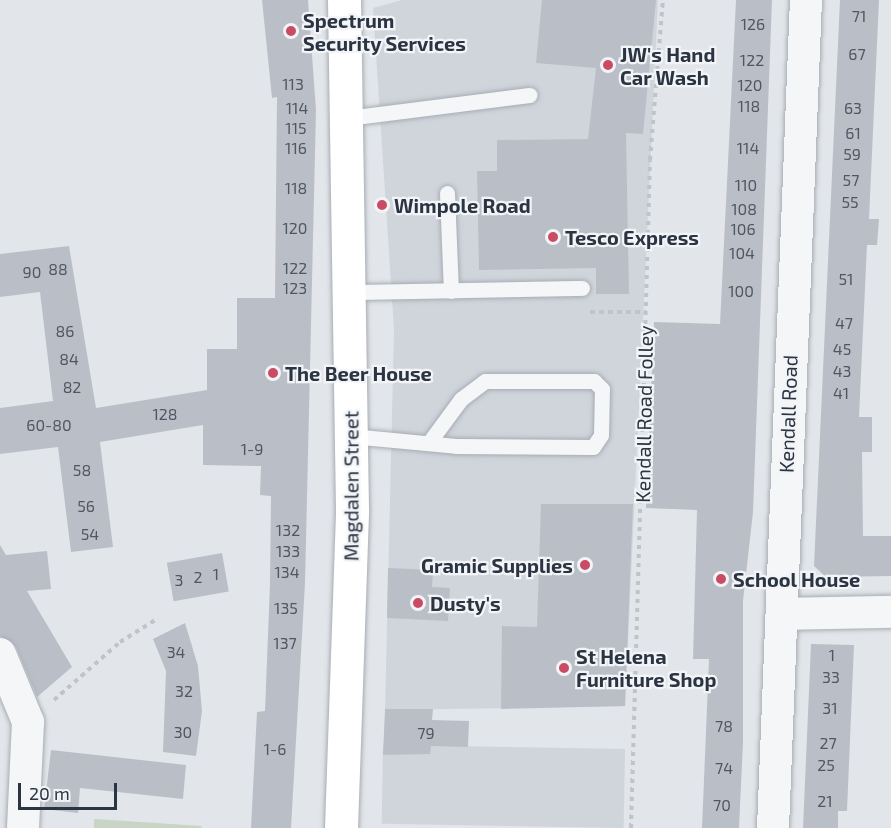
<!DOCTYPE html>
<style>
body{margin:0}
#map{position:relative;width:891px;height:828px;overflow:hidden;background:#e2e6ea;font-family:"Exo 2",sans-serif}
div>[style]{position:absolute}
.built>*{inset:0;background:#d0d5dc;transform-origin:0 0}
.green>*{inset:0;background:#c8d4c4}
.building>*{inset:0;background:#babfc7;transform-origin:0 0}
.path>*{height:4px;margin-top:-2px;transform-origin:0;background:repeating-linear-gradient(90deg,#c0c4c9 0 4.5px,transparent 0 9px)}
.roads{filter:drop-shadow(0 0 2px #a7adb4) drop-shadow(0 0 2px #a7adb4)}
.lane>*{height:15px;margin:-7.5px;padding:0 7.5px;transform-origin:7.5px;border-radius:7.5px;background:#f5f6f8}
.street>*{height:32px;margin:-16px;padding:0 16px;transform-origin:16px;border-radius:16px;background:#f5f6f8}
.primary>*{height:33px;margin:-16.5px;padding:0 16.5px;transform-origin:16.5px;border-radius:16.5px;background:#fff}
.dots>*{width:16px;height:16px;translate:-50% -50%;box-sizing:border-box;border:3px solid #f2f4f7;border-radius:50%}
span{translate:-50% -50%;white-space:nowrap;text-align:center;line-height:1.15;-webkit-text-stroke:4.5px #f2f4f7;paint-order:stroke}
.number-label{font-size:16px;color:#4f5763}
.number-label span{-webkit-text-stroke-width:0}
.poi-label{font-size:20px;color:#2b3442;font-weight:700}
.left{translate:0 -50%;text-align:left}
.right{translate:-100% -50%;text-align:right}
.street-label{font-size:20px;color:#2b3442}
.scale{position:absolute;left:18px;top:783px;width:99px;height:27px;box-sizing:border-box;border:3px solid #2b3442;border-top:0;padding-left:8px;font-size:18px;line-height:21px;white-space:nowrap;color:#2b3442;-webkit-text-stroke:4px #f2f4f7;paint-order:stroke}
</style>
<div id="map">
<div class="built">
<div style="clip-path:polygon(402px 0,658px 0,625px 706px,385px 710px,394px 330px,373px 8px)"></div>
<div style="left:625px;top:749px;width:79px;height:242px;rotate:91deg"></div>
</div>
<div class="green">
<div style="clip-path:polygon(94px 819px,202px 826px,201px 828px,94px 828px)"></div>
</div>
<div class="building">
<div style="clip-path:polygon(262px 0,308px 0,316px 110px,305px 583px,291px 828px,251px 828px,257px 712px,265px 711px,270px 584px,271px 496px,260px 495px,261px 466px,203px 465px,203px 425px,100px 442px,113px 547px,71px 552px,58px 447px,0 454px,0 408px,53px 401px,40px 292px,0 297px,0 254px,69px 246px,96px 408px,207px 390px,207px 349px,237px 349px,237px 298px,275px 298px,277px 97px,272px 98px)"></div>
<div style="clip-path:polygon(542px 0,656px 0,643px 134px,626px 133px,629px 294px,596px 294px,596px 268px,479px 270px,477px 171px,497px 171px,497px 140px,588px 139px,596px 68px,536px 63px)"></div>
<div style="clip-path:polygon(736px 0,772px 0,753px 512px,743px 601px,743px 742px,739px 828px,702px 828px,709px 659px,693px 659px,697px 510px,646px 508px,654px 322px,720px 324px)"></div>
<div style="clip-path:polygon(840px 0,879px 0,869px 219px,879px 219px,877px 245px,867px 245px,859px 417px,872px 417px,872px 452px,862px 452px,863px 536px,891px 536px,891px 576px,826px 577px,814px 566px)"></div>
<div style="clip-path:polygon(541px 504px,633px 504px,625px 706px,501px 709px,502px 626px,537px 627px)"></div>
<div style="clip-path:polygon(0 545px,6px 555px,47px 551px,51px 589px,27px 591px,72px 667px,37px 697px,16px 647px,0 636px)"></div>
<div style="left:222px;top:553px;width:39px;height:56px;rotate:80deg"></div>
<div style="clip-path:polygon(388px 568px,433px 570px,432px 587px,450px 588px,448px 621px,387px 618px)"></div>
<div style="clip-path:polygon(185px 623px,198px 666px,202px 711px,196px 756px,163px 752px,166px 671px,153px 639px)"></div>
<div style="clip-path:polygon(811px 644px,854px 645px,847px 811px,838px 811px,838px 828px,803px 828px)"></div>
<div style="clip-path:polygon(385px 709px,433px 709px,432px 720px,469px 721px,468px 747px,431px 746px,430px 754px,383px 755px)"></div>
<div style="clip-path:polygon(51px 750px,186px 765px,183px 799px,80px 788px,78px 813px,44px 809px)"></div>
</div>
<div class="path">
<div style="left:590px;top:312px;width:56px"></div>
<div style="left:54px;top:700px;width:88px;rotate:-41.3deg"></div>
<div style="left:120px;top:642px;width:44px;rotate:-31.9deg"></div>
<div style="left:631px;top:828px;width:668px;rotate:-88.37deg"></div>
<div style="left:650px;top:160px;width:161px;rotate:-85.4deg"></div>
</div>
<div class="roads">
<div class="lane">
<div style="left:347px;top:118px;width:184px;rotate:-7.2deg"></div>
<div style="left:447px;top:193px;width:98px;rotate:87.7deg"></div>
<div style="left:351px;top:292px;width:231px;rotate:-1deg"></div>
<div style="left:351px;top:436px;width:105px;rotate:5.4deg"></div>
<div style="left:456px;top:446px;width:137px;rotate:0.4deg"></div>
<div style="left:593px;top:447px;width:14px;rotate:-56deg"></div>
<div style="left:601px;top:435px;width:46px;rotate:-88.8deg"></div>
<div style="left:602px;top:389px;width:11px;rotate:-135deg"></div>
<div style="left:594px;top:381px;width:109px;rotate:180deg"></div>
<div style="left:485px;top:381px;width:30px;rotate:143deg"></div>
<div style="left:461px;top:399px;width:52px;rotate:126.4deg"></div>
</div>
<div class="street">
<div style="left:782px;top:614px;width:109px;rotate:-1.1deg"></div>
<div style="left:0;top:654px;width:74px;rotate:67.6deg"></div>
<div style="left:28px;top:722px;width:106px;rotate:92.7deg"></div>
<div style="left:773px;top:828px;width:829px;rotate:-87.72deg"></div>
</div>
<div class="primary">
<div style="left:341px;top:828px;width:318px;rotate:-88deg"></div>
<div style="left:352px;top:510px;width:510px;rotate:-90.9deg"></div>
</div>
</div>
<div class="dots">
<div style="left:291px;top:31px;background:#ca4c64"></div>
<div style="left:608px;top:65px;background:#ca4c64"></div>
<div style="left:382px;top:205px;background:#ca4c64"></div>
<div style="left:553px;top:237px;background:#ca4c64"></div>
<div style="left:273px;top:373px;background:#ca4c64"></div>
<div style="left:585px;top:565px;background:#ca4c64"></div>
<div style="left:721px;top:579px;background:#ca4c64"></div>
<div style="left:418px;top:603px;background:#ca4c64"></div>
<div style="left:564px;top:668px;background:#ca4c64"></div>
</div>
<div class="number-label">
<span style="left:859px;top:16px">71</span>
<span style="left:753px;top:24px">126</span>
<span style="left:857px;top:54px">67</span>
<span style="left:752px;top:60px">122</span>
<span style="left:293px;top:84px">113</span>
<span style="left:750px;top:85px">120</span>
<span style="left:749px;top:106px">118</span>
<span style="left:297px;top:108px">114</span>
<span style="left:853px;top:108px">63</span>
<span style="left:296px;top:128px">115</span>
<span style="left:853px;top:133px">61</span>
<span style="left:296px;top:148px">116</span>
<span style="left:748px;top:148px">114</span>
<span style="left:852px;top:154px">59</span>
<span style="left:851px;top:180px">57</span>
<span style="left:746px;top:185px">110</span>
<span style="left:296px;top:188px">118</span>
<span style="left:850px;top:202px">55</span>
<span style="left:744px;top:209px">108</span>
<span style="left:295px;top:228px">120</span>
<span style="left:743px;top:229px">106</span>
<span style="left:742px;top:253px">104</span>
<span style="left:295px;top:268px">122</span>
<span style="left:58px;top:269px">88</span>
<span style="left:32px;top:272px">90</span>
<span style="left:846px;top:279px">51</span>
<span style="left:295px;top:288px">123</span>
<span style="left:741px;top:291px">100</span>
<span style="left:844px;top:323px">47</span>
<span style="left:65px;top:331px">86</span>
<span style="left:842px;top:349px">45</span>
<span style="left:69px;top:359px">84</span>
<span style="left:842px;top:371px">43</span>
<span style="left:72px;top:387px">82</span>
<span style="left:841px;top:393px">41</span>
<span style="left:165px;top:414px">128</span>
<span style="left:49px;top:425px">60-80</span>
<span style="left:252px;top:449px">1-9</span>
<span style="left:82px;top:470px">58</span>
<span style="left:86px;top:506px">56</span>
<span style="left:288px;top:530px">132</span>
<span style="left:90px;top:534px">54</span>
<span style="left:288px;top:551px">133</span>
<span style="left:287px;top:572px">134</span>
<span style="left:216px;top:574px">1</span>
<span style="left:198px;top:577px">2</span>
<span style="left:179px;top:580px">3</span>
<span style="left:286px;top:608px">135</span>
<span style="left:285px;top:643px">137</span>
<span style="left:176px;top:652px">34</span>
<span style="left:832px;top:655px">1</span>
<span style="left:831px;top:677px">33</span>
<span style="left:184px;top:691px">32</span>
<span style="left:830px;top:708px">31</span>
<span style="left:724px;top:726px">78</span>
<span style="left:183px;top:732px">30</span>
<span style="left:426px;top:733px">79</span>
<span style="left:828px;top:743px">27</span>
<span style="left:275px;top:749px">1-6</span>
<span style="left:826px;top:765px">25</span>
<span style="left:724px;top:768px">74</span>
<span style="left:825px;top:801px">21</span>
<span style="left:722px;top:805px">70</span>
</div>
<div class="poi-label">
<span class="left" style="left:303px;top:32px">Spectrum<br>Security Services</span>
<span class="left" style="left:620px;top:66px">JW's Hand<br>Car Wash</span>
<span class="left" style="left:394px;top:205px">Wimpole Road</span>
<span class="left" style="left:565px;top:237px">Tesco Express</span>
<span class="left" style="left:285px;top:373px">The Beer House</span>
<span class="right" style="left:573px;top:565px">Gramic Supplies</span>
<span class="left" style="left:733px;top:579px">School House</span>
<span class="left" style="left:430px;top:603px">Dusty's</span>
<span class="left" style="left:576px;top:668px">St Helena<br>Furniture Shop</span>
</div>
<div class="street-label">
<span style="left:644px;top:414px;rotate:-89deg">Kendall Road Folley</span>
<span style="left:788px;top:414px;rotate:-88deg">Kendall Road</span>
<span style="left:351px;top:486px;rotate:-90deg">Magdalen Street</span>
</div>
<div class="scale">20 m</div>
</div>
